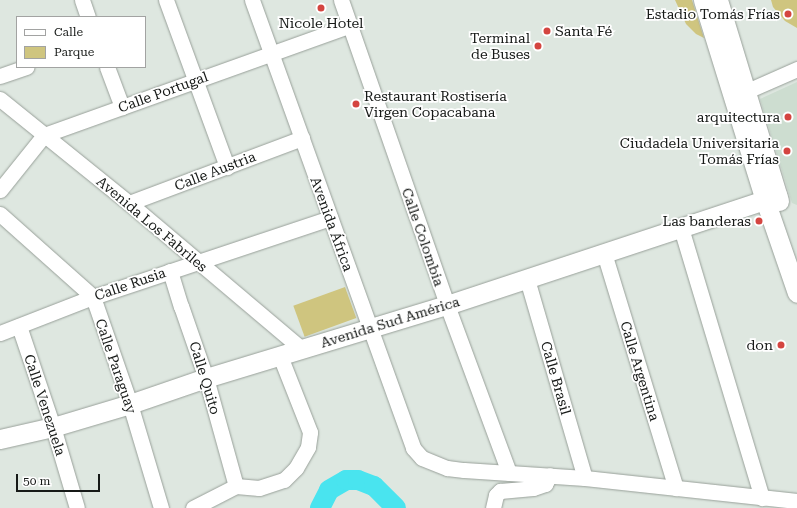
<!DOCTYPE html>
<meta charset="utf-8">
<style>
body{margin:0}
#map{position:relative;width:797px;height:508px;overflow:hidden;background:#dee7e0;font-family:"Roboto Serif",serif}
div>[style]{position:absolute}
.built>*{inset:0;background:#cdddd0}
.green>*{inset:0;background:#cfc57f;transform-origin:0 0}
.river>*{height:20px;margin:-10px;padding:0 10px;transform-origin:10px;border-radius:10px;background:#49e4ef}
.roads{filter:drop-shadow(0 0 1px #98a099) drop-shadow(0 0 1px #98a099)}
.minor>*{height:15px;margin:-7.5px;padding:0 7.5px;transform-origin:7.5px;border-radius:7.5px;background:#fff}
.major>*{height:19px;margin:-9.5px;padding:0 9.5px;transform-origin:9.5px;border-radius:9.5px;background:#fff}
.dots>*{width:11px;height:11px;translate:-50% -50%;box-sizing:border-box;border:2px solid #fff;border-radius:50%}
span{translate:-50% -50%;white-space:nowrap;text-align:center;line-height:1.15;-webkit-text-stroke:3.5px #fff;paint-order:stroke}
.poi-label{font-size:14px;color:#161917}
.right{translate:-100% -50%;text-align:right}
.left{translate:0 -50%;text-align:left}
.street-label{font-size:14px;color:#161917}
.legend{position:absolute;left:16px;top:16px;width:130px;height:52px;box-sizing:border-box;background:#fff;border:1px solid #a2a3a2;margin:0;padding:5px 7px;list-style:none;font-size:12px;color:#161917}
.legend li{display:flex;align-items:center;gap:8px;height:20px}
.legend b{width:20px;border:1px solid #a2a3a2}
.scale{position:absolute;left:16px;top:474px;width:84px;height:18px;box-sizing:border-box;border:2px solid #161917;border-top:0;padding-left:5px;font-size:12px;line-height:14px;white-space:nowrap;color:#161917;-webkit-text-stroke:3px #fff;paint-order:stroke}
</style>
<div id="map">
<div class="built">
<div style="clip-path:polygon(797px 82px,797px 205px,792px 203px,760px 99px)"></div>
</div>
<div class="green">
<div style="clip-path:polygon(675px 0,692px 0,704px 38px,696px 34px,686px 24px)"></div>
<div style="clip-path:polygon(771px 0,797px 0,797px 28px,785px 21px,773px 7px)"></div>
<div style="left:345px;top:287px;width:33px;height:55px;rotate:70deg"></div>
</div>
<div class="river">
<div style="left:320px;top:508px;width:20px;rotate:-63deg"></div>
<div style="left:329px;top:490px;width:20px;rotate:-30deg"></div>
<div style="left:346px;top:480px;width:12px"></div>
<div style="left:358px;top:480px;width:17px;rotate:21deg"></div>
<div style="left:374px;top:486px;width:31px;rotate:45deg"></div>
</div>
<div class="roads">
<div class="minor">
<div style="left:82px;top:0;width:18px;rotate:71deg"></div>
<div style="left:166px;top:0;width:178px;rotate:69.9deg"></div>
<div style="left:252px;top:0;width:476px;rotate:70.2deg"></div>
<div style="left:413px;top:448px;width:13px;rotate:48deg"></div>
<div style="left:422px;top:458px;width:27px;rotate:22deg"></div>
<div style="left:447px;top:468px;width:17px;rotate:7deg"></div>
<div style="left:464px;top:470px;width:121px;rotate:3.8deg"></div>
<div style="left:585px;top:478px;width:213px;rotate:6.2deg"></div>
<div style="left:341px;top:0;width:323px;rotate:70.8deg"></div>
<div style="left:447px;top:305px;width:179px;rotate:69.7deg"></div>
<div style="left:107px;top:67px;width:43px;rotate:69.4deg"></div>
<div style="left:0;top:76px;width:28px;rotate:-19deg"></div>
<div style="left:747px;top:91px;width:55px;rotate:-23.7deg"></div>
<div style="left:0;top:99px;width:166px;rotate:38.9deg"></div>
<div style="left:129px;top:203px;width:226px;rotate:40.2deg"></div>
<div style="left:0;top:190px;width:70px;rotate:-51.3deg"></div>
<div style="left:44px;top:135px;width:324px;rotate:-19.7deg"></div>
<div style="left:129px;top:203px;width:185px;rotate:-20.6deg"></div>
<div style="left:0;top:214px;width:125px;rotate:41.7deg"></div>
<div style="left:93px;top:297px;width:113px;rotate:70.9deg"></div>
<div style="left:130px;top:404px;width:109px;rotate:73.4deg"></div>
<div style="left:681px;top:228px;width:282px;rotate:73.3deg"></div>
<div style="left:604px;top:253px;width:246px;rotate:73deg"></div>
<div style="left:170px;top:271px;width:37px;rotate:73deg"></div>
<div style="left:181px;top:306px;width:76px;rotate:70.9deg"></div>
<div style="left:206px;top:378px;width:112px;rotate:74.5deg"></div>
<div style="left:527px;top:279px;width:207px;rotate:73.8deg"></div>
<div style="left:19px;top:326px;width:107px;rotate:71.4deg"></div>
<div style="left:53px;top:427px;width:84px;rotate:73.5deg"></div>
<div style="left:0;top:333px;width:100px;rotate:-21.2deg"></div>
<div style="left:93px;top:297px;width:250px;rotate:-18.4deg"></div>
<div style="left:193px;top:508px;width:48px;rotate:-27.1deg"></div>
<div style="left:236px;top:486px;width:23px;rotate:5deg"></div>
<div style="left:259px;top:488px;width:26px;rotate:-18deg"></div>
<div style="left:284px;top:480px;width:17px;rotate:-45deg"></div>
<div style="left:296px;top:468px;width:24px;rotate:-60deg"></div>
<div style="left:308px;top:447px;width:15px;rotate:-82deg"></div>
<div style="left:310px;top:432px;width:82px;rotate:-111.5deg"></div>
<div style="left:493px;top:508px;width:13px;rotate:-77deg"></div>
<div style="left:496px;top:495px;width:6px;rotate:-45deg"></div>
<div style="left:500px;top:491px;width:33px;rotate:-5deg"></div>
<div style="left:533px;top:488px;width:13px;rotate:-18deg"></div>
<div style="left:545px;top:484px;width:10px;rotate:-61deg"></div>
</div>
<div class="major">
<div style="left:703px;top:0;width:209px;rotate:72.8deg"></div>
<div style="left:765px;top:200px;width:98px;rotate:71deg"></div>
<div style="left:718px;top:0;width:210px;rotate:73.1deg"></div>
<div style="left:0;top:439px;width:54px;rotate:-12.8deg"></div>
<div style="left:53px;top:427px;width:80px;rotate:-16.6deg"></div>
<div style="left:130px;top:404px;width:80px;rotate:-18.9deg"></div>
<div style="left:206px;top:378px;width:252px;rotate:-16.9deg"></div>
<div style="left:447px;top:305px;width:348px;rotate:-18.3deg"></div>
</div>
</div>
<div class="dots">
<div style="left:321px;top:8px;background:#d44540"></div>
<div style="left:788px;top:14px;background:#d44540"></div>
<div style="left:547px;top:31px;background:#d44540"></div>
<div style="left:538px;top:46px;background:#d44540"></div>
<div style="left:356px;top:104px;background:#d44540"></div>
<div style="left:788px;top:117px;background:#d44540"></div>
<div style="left:787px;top:151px;background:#d44540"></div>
<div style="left:759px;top:221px;background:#d44540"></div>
<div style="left:781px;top:345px;background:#d44540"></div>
</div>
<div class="poi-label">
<span class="right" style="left:780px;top:14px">Estadio Tomás Frías</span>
<span style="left:321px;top:23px">Nicole Hotel</span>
<span class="left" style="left:555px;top:31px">Santa Fé</span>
<span class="right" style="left:530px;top:46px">Terminal<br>de Buses</span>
<span class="left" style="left:364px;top:104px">Restaurant Rostisería<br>Virgen Copacabana</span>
<span class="right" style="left:780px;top:117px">arquitectura</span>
<span class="right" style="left:779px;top:151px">Ciudadela Universitaria<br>Tomás Frías</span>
<span class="right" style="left:751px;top:221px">Las banderas</span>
<span class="right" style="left:773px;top:345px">don</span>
</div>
<div class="street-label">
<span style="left:163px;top:92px;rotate:-20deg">Calle Portugal</span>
<span style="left:215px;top:171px;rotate:-21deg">Calle Austria</span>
<span style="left:152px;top:224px;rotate:40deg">Avenida Los Fabriles</span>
<span style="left:332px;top:224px;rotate:70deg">Avenida África</span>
<span style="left:423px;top:237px;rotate:71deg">Calle Colombia</span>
<span style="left:130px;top:284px;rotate:-19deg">Calle Rusia</span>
<span style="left:390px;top:322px;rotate:-17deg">Avenida Sud América</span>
<span style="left:116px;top:366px;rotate:71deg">Calle Paraguay</span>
<span style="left:640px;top:371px;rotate:73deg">Calle Argentina</span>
<span style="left:205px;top:378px;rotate:73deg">Calle Quito</span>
<span style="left:556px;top:378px;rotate:74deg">Calle Brasil</span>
<span style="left:45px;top:405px;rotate:72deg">Calle Venezuela</span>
</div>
<ul class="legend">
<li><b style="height:5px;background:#fff"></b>Calle</li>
<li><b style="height:11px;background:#cfc57f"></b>Parque</li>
</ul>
<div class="scale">50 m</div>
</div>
